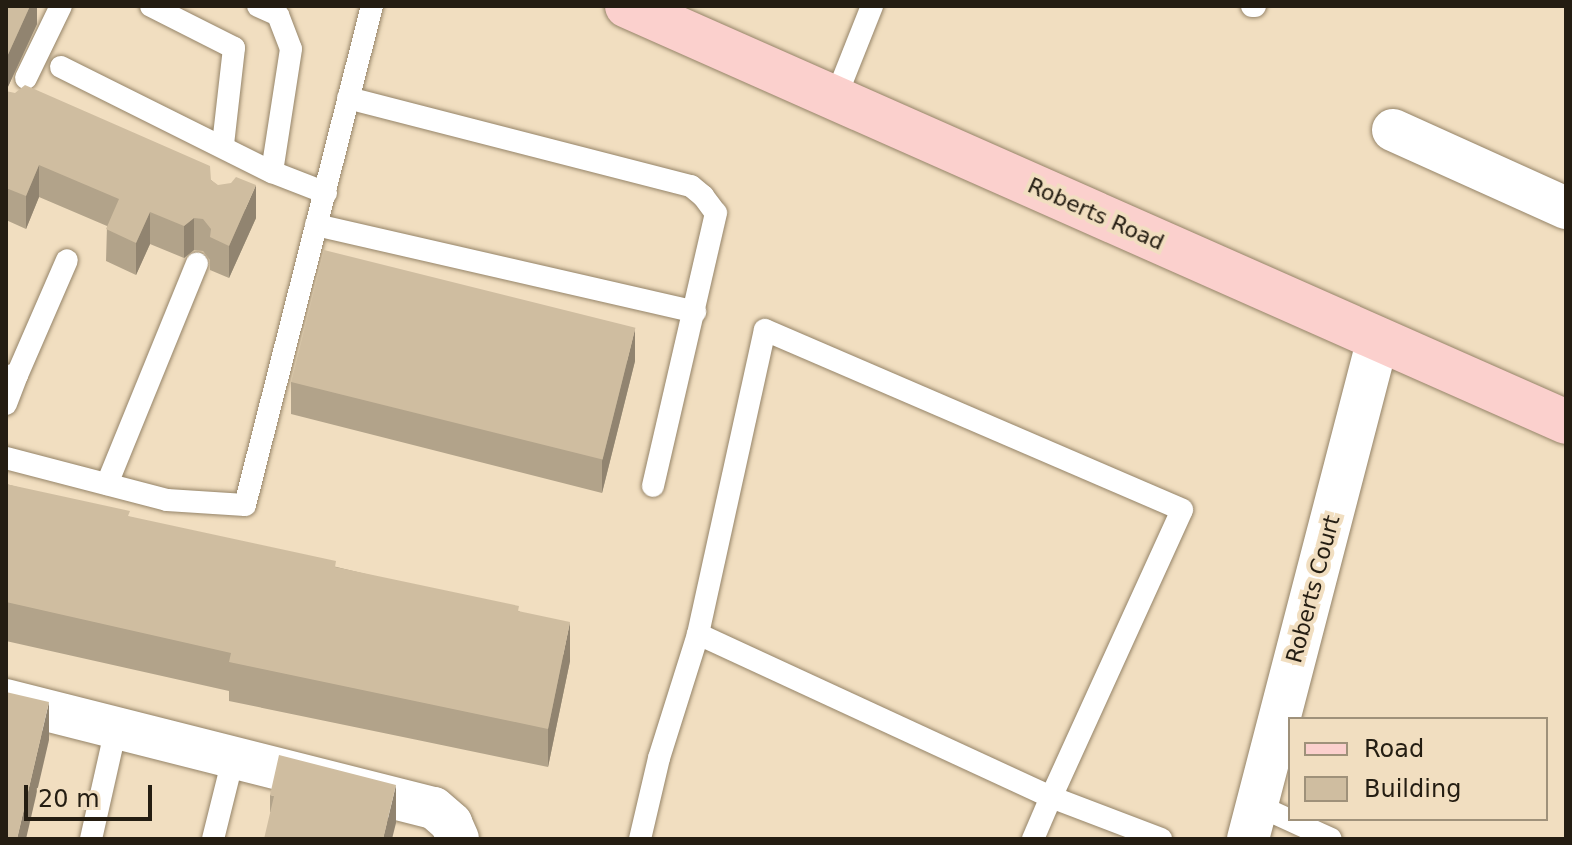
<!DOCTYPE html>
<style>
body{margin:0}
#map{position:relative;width:1572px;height:845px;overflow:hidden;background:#f1dec0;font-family:"DejaVu Sans",sans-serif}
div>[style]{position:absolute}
.roads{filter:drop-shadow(0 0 2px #958468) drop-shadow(0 0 2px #958468)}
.lane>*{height:22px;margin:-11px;padding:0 11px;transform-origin:11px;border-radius:11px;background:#fff}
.street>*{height:42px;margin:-21px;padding:0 21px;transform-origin:21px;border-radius:21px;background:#fff}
.primary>*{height:44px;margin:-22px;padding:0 22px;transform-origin:22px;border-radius:22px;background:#fbd0cd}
.wall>*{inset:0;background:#b2a38a}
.shaded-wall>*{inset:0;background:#918470}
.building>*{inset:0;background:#cfbda0;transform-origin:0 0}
span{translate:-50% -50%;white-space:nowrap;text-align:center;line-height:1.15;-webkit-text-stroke:8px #f1dec0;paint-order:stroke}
.street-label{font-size:22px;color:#241d12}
.frame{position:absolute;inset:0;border:8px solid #241d12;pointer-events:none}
.legend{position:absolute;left:1288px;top:717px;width:260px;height:104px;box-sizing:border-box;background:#f1dec0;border:2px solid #9f917a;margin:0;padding:10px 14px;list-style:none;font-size:24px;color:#241d12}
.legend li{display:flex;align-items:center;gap:16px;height:40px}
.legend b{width:40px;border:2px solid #9f917a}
.scale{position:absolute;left:24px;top:785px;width:128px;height:36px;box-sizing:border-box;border:4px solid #241d12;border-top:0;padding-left:10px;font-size:24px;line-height:28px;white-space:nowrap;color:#241d12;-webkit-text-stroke:6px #f1dec0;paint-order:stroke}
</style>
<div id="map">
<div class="roads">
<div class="lane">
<div style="left:151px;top:6px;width:93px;rotate:26.8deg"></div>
<div style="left:234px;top:48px;width:98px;rotate:96.5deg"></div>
<div style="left:258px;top:6px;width:22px;rotate:24deg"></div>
<div style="left:278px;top:15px;width:36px;rotate:69deg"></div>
<div style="left:291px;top:49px;width:124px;rotate:98.8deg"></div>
<div style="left:1252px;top:6px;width:3px"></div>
<div style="left:61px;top:67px;width:236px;rotate:26.5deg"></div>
<div style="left:272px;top:172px;width:58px;rotate:21.3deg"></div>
<div style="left:26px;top:78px;width:80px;rotate:-64.1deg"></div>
<div style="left:348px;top:98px;width:354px;rotate:14.4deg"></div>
<div style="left:691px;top:186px;width:16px;rotate:40deg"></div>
<div style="left:703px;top:196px;width:21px;rotate:53deg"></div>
<div style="left:716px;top:213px;width:280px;rotate:103deg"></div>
<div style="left:835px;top:99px;width:100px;rotate:-68.3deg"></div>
<div style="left:316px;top:225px;width:389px;rotate:12.9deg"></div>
<div style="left:17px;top:375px;width:125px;rotate:-66.5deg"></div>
<div style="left:6px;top:376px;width:11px;rotate:-5deg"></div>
<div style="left:17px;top:375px;width:31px;rotate:111deg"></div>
<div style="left:6px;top:458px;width:166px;rotate:14.6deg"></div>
<div style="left:167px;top:500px;width:78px;rotate:3.7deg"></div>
<div style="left:245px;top:505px;width:515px;rotate:-75.72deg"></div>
<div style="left:107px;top:484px;width:238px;rotate:-67.8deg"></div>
<div style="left:698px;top:634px;width:389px;rotate:24.8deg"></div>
<div style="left:1051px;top:797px;width:46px;rotate:113.2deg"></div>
<div style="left:1257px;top:805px;width:81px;rotate:24.7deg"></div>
<div style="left:91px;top:839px;width:114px;rotate:-77.3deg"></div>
<div style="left:213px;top:839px;width:87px;rotate:-76deg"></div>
<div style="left:640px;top:839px;width:83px;rotate:-76.8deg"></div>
<div style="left:659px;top:758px;width:130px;rotate:-72.5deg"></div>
<div style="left:698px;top:634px;width:311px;rotate:-77.6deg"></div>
<div style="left:765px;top:330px;width:454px;rotate:23.3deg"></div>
<div style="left:1182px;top:510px;width:315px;rotate:114.5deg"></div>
<div style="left:1051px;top:797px;width:118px;rotate:20.9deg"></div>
</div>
<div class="street">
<div style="left:1393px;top:130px;width:190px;rotate:24.3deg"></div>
<div style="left:6px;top:700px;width:441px;rotate:14.2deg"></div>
<div style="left:434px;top:808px;width:23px;rotate:41deg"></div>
<div style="left:451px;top:823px;width:17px;rotate:66deg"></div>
<div style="left:1248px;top:839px;width:517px;rotate:-75.43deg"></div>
</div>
<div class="primary">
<div style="left:627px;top:6px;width:1027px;rotate:23.89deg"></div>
</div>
</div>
<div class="wall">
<div style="clip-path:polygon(6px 6px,37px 6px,37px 24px,6px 91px,211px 180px,256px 218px,229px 278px,210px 270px,210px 260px,203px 251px,194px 250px,184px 258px,150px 244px,136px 275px,106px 261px,107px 226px,39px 197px,26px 229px,6px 220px)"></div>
<div style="clip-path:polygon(635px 361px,602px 493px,291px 414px,291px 382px)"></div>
<div style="clip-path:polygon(6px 484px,130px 517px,519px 611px,570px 661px,548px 767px,229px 701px,229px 691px,6px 641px)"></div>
<div style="clip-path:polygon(270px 795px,396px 823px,270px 812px)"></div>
</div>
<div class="shaded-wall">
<div style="clip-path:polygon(30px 6px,37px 6px,37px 24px,6px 91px,6px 59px)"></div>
<div style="clip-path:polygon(39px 165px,39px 197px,26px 229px,26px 196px)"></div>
<div style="clip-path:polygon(256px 185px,256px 218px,229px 278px,229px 246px)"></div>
<div style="clip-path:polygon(150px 212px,150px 244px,136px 275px,136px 243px)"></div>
<div style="clip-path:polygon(194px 218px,194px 250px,184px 258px,184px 226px)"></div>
<div style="clip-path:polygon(635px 329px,635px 361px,602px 493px,602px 461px)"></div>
<div style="clip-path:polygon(570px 622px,570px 661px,548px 767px,548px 729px)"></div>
<div style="clip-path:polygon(49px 702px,49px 740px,26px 839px,17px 839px)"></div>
<div style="clip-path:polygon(396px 785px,396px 823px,392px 839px,383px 839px)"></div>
</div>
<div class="building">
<div style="clip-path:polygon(6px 6px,30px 6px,6px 59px)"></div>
<div style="clip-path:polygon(25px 85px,210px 166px,211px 180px,218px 185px,231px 183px,236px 177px,256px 185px,229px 246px,210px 237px,211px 229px,203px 219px,194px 218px,184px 226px,150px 212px,136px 243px,106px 229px,119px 199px,39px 165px,26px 196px,6px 188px,6px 91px,15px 93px)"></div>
<div style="left:324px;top:250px;width:321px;height:136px;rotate:14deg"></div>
<div style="clip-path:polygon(6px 484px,130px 511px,128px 516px,336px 561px,335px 567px,519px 606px,518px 611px,570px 622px,548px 729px,229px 662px,231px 653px,6px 602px)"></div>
<div style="clip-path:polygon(6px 692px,49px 702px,17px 839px,6px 839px)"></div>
<div style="clip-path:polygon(279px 755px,396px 785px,383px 839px,264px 839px,274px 796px,270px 795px)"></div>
</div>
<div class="street-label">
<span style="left:1096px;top:214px;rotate:24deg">Roberts Road</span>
<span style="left:1313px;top:589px;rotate:-75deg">Roberts Court</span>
</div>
<div class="frame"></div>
<ul class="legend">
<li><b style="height:10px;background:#fbd0cd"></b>Road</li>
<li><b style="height:22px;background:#cfbda0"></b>Building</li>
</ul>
<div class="scale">20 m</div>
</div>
